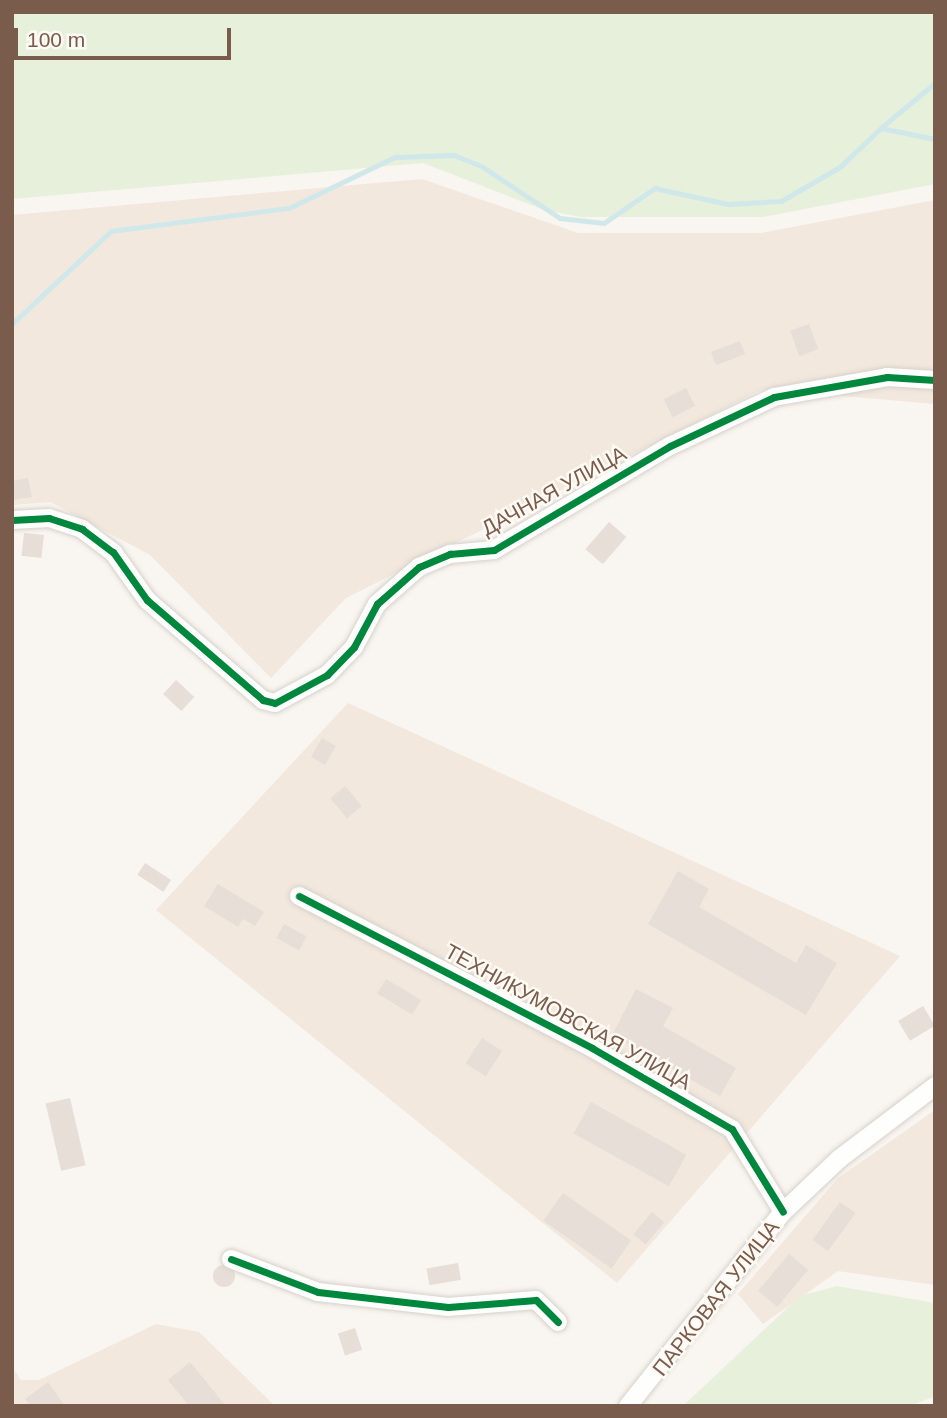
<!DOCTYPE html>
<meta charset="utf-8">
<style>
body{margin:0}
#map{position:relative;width:947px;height:1418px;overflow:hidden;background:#f9f5f0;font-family:Helvetica,sans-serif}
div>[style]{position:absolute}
.residential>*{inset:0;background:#f2e8de}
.green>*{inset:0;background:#e7f0db}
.stream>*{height:4.5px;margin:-2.25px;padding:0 2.25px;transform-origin:2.25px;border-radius:2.25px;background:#d0e8ea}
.building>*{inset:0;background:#e6ded7;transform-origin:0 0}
.round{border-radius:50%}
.roads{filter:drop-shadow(0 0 2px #d7d1cb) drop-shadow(0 0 2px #d7d1cb)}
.minor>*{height:18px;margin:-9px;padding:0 9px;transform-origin:9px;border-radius:9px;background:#fefefd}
.cycleway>*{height:7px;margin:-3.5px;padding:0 3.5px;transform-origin:3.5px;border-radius:3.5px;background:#00873e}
span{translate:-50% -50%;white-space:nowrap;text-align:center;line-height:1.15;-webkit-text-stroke:5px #fffaf3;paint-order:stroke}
.street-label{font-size:21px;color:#7a5c4d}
.frame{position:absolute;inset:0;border:14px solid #7a5c4d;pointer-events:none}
.scale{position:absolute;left:14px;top:28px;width:217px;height:32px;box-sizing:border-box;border:4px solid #7a5c4d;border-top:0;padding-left:9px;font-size:21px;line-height:24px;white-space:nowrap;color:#7a5c4d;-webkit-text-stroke:5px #fffaf3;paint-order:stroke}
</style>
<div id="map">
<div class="residential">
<div style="clip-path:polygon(422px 179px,578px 233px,761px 233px,935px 200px,935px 404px,763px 389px,346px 598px,271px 678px,150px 555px,51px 502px,12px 505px,12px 215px)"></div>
<div style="clip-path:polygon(348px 703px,900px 956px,617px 1283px,156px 910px)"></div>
<div style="clip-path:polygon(935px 1110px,935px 1285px,838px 1271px,763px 1324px,738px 1294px,838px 1178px)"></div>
<div style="clip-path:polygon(156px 1324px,199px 1332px,275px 1406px,12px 1406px,12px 1367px,21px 1380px,39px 1380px)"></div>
</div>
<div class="green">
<div style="clip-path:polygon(12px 12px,935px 12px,935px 184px,763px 217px,581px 217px,544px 210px,423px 163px,12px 199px)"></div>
<div style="clip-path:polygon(837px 1286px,935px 1303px,935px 1396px,910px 1406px,683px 1406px,800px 1296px)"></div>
</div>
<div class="stream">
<div style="left:882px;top:127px;width:69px;rotate:-39.7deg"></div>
<div style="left:12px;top:324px;width:136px;rotate:-43.2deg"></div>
<div style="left:111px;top:231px;width:179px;rotate:-7.4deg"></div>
<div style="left:289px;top:208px;width:118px;rotate:-25.7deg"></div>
<div style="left:395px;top:157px;width:59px;rotate:-1.9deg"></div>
<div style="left:454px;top:155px;width:31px;rotate:22deg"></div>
<div style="left:483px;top:167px;width:92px;rotate:33.5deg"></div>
<div style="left:560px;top:218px;width:44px;rotate:6.5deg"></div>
<div style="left:604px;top:223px;width:62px;rotate:-34.5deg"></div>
<div style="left:655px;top:188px;width:75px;rotate:12.4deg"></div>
<div style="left:728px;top:204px;width:53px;rotate:-3.2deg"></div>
<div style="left:781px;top:201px;width:68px;rotate:-30deg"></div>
<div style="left:840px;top:167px;width:57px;rotate:-43.6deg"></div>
<div style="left:881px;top:128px;width:55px;rotate:11.5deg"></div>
</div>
<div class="building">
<div style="left:809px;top:324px;width:27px;height:20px;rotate:70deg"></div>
<div style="left:740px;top:341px;width:14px;height:31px;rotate:69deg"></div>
<div style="left:686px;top:388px;width:20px;height:25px;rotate:63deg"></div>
<div style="clip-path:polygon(28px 478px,32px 497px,12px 500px,12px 481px)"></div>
<div style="left:609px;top:522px;width:23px;height:36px;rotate:41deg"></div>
<div style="left:24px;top:533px;width:20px;height:23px;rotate:6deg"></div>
<div style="left:176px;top:680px;width:25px;height:19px;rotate:43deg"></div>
<div style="left:322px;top:738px;width:16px;height:22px;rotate:30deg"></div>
<div style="left:345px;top:786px;width:26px;height:19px;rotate:50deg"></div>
<div style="left:145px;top:863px;width:31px;height:14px;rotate:33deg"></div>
<div style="clip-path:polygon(678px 871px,709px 889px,699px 907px,796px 963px,806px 945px,837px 963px,806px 1015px,648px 924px)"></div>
<div style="clip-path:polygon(218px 884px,264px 912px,255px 926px,243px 919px,238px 927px,204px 906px)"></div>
<div style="left:284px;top:924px;width:26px;height:16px;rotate:29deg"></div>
<div style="left:386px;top:979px;width:41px;height:17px;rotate:31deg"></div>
<div style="clip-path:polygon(636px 989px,673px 1008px,663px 1026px,736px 1068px,720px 1096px,612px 1035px)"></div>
<div style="left:923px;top:1006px;width:23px;height:29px;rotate:59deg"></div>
<div style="left:482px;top:1038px;width:24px;height:30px;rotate:33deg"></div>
<div style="left:70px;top:1098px;width:69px;height:25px;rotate:77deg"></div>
<div style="left:591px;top:1102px;width:109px;height:36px;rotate:29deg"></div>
<div style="left:563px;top:1193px;width:83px;height:34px;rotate:35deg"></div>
<div style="left:840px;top:1202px;width:19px;height:47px;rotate:36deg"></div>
<div style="left:652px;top:1212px;width:16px;height:29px;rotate:40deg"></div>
<div style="left:789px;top:1254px;width:25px;height:48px;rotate:40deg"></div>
<div style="left:458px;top:1263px;width:17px;height:32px;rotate:80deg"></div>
<div class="round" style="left:213px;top:1265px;width:22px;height:22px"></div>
<div style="left:355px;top:1328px;width:23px;height:18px;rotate:72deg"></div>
<div style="clip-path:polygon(190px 1362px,226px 1406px,189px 1406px,168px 1380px)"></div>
<div style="clip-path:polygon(48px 1382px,65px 1406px,30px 1406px,25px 1399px)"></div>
</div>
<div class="roads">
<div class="minor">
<div style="left:12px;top:520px;width:37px;rotate:-3deg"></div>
<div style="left:49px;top:518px;width:35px;rotate:18deg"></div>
<div style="left:82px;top:529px;width:39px;rotate:37deg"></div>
<div style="left:113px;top:552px;width:59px;rotate:54.7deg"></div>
<div style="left:147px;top:600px;width:153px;rotate:40.8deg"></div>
<div style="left:263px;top:700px;width:12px;rotate:14deg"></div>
<div style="left:275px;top:703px;width:59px;rotate:-28.3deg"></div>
<div style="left:327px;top:675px;width:39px;rotate:-46deg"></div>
<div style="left:354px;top:647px;width:49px;rotate:-61.9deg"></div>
<div style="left:377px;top:604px;width:56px;rotate:-41.4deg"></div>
<div style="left:419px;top:567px;width:34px;rotate:-23deg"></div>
<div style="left:450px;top:554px;width:44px;rotate:-5.2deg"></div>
<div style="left:494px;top:550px;width:204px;rotate:-30.6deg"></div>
<div style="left:670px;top:446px;width:115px;rotate:-25.2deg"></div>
<div style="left:774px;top:397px;width:115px;rotate:-10deg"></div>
<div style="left:887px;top:377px;width:48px;rotate:3.6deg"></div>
<div style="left:299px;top:896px;width:330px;rotate:27.4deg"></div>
<div style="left:592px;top:1048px;width:162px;rotate:30.1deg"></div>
<div style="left:732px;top:1129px;width:97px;rotate:58.4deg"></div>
<div style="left:231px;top:1259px;width:93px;rotate:20.8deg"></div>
<div style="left:318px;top:1292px;width:131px;rotate:6.6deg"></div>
<div style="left:448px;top:1307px;width:88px;rotate:-4.5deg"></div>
<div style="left:536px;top:1300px;width:31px;rotate:45deg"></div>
<div style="left:628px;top:1406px;width:248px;rotate:-51.4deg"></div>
<div style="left:783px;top:1212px;width:77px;rotate:-43.4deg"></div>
<div style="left:839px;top:1159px;width:121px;rotate:-37.2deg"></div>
</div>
</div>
<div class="cycleway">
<div style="left:12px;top:520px;width:37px;rotate:-3deg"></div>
<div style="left:49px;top:518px;width:35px;rotate:18deg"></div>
<div style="left:82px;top:529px;width:39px;rotate:37deg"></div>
<div style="left:113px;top:552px;width:59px;rotate:54.7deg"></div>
<div style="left:147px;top:600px;width:153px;rotate:40.8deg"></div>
<div style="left:263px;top:700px;width:12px;rotate:14deg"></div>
<div style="left:275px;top:703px;width:59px;rotate:-28.3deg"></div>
<div style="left:327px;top:675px;width:39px;rotate:-46deg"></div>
<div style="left:354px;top:647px;width:49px;rotate:-61.9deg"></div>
<div style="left:377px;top:604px;width:56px;rotate:-41.4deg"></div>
<div style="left:419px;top:567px;width:34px;rotate:-23deg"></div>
<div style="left:450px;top:554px;width:44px;rotate:-5.2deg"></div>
<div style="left:494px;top:550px;width:204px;rotate:-30.6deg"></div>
<div style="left:670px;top:446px;width:115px;rotate:-25.2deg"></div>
<div style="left:774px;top:397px;width:115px;rotate:-10deg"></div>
<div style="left:887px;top:377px;width:48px;rotate:3.6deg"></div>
<div style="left:299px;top:896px;width:330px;rotate:27.4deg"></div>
<div style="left:592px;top:1048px;width:162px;rotate:30.1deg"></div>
<div style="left:732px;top:1129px;width:97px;rotate:58.4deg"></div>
<div style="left:231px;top:1259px;width:93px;rotate:20.8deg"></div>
<div style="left:318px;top:1292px;width:131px;rotate:6.6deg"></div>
<div style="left:448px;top:1307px;width:88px;rotate:-4.5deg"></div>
<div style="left:536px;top:1300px;width:31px;rotate:45deg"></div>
</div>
<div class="street-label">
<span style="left:554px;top:491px;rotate:-29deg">ДАЧНАЯ УЛИЦА</span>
<span style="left:568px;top:1017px;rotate:29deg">ТЕХНИКУМОВСКАЯ УЛИЦА</span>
<span style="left:716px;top:1298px;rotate:-52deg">ПАРКОВАЯ УЛИЦА</span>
</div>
<div class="frame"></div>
<div class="scale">100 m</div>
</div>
